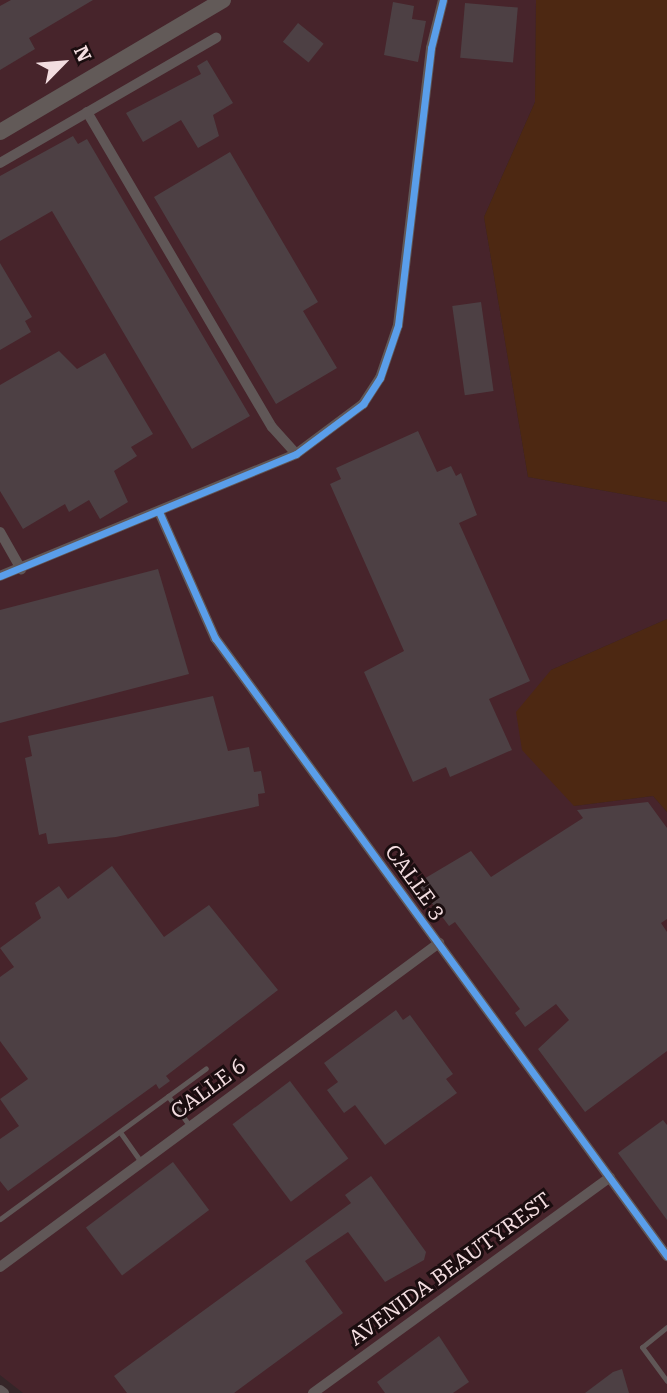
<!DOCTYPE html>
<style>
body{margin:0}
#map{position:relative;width:667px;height:1393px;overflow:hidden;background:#352528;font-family:"Roboto Serif",serif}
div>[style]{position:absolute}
.built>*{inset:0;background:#47242b}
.green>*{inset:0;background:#4d2812}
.building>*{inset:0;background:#4d4044;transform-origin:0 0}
.lane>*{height:5px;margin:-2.5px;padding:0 2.5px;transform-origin:2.5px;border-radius:2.5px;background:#605757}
.street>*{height:10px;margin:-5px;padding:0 5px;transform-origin:5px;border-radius:5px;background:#605757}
.secondary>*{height:16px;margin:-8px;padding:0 8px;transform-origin:8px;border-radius:8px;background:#625a58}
.cycleway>*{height:7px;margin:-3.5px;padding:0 3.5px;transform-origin:3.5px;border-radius:3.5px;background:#5a9eea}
span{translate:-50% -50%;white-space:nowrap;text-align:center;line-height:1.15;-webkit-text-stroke:6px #1a0d0f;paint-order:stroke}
.street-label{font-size:21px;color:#f3dde0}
.north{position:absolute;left:28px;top:28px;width:70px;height:70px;-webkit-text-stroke:5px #1a0d0f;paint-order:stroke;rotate:65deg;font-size:19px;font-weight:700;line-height:28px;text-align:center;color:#f3dde0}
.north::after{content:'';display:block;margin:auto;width:24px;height:32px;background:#f3dde0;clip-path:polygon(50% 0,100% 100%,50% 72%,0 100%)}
</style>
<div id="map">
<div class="built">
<div style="clip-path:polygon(0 0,536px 0,535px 102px,484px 217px,528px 477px,667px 502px,667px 619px,551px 670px,574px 806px,653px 796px,667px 812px,667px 1393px,23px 1393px,0 1375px)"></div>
</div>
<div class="green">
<div style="clip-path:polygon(536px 0,667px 0,667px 502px,528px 477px,484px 217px,535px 102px)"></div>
<div style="clip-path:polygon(667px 619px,667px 812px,653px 796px,574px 806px,522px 750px,516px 712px,551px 670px)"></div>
</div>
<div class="building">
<div style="clip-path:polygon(11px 0,93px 0,29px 38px,35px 49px,0 70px,0 6px)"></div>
<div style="clip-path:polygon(393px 2px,414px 6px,412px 19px,426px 21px,418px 62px,384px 55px)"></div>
<div style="left:465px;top:3px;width:53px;height:55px;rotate:5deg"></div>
<div style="left:298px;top:23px;width:33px;height:24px;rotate:39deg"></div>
<div style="clip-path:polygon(207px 60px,233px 103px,213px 115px,219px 136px,198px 148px,181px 120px,143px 142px,126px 113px,201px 74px,197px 66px)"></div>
<div style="clip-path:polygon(73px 136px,78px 144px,87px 139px,250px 416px,192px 449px,52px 211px,0 241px,0 176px)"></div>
<div style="clip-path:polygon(230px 152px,318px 302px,303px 311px,337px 368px,276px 404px,154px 197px)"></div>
<div style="clip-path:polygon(0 263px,32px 317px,25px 321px,31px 332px,0 350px)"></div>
<div style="left:481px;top:302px;width:90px;height:29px;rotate:82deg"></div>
<div style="clip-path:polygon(59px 351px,77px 369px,105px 353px,153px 434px,131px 447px,137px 456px,114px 471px,128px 502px,100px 519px,89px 500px,69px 512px,65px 504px,23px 529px,0 491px,0 385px)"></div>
<div style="clip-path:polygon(418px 431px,437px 472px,451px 466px,456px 476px,461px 473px,477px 515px,459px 523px,530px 681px,489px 699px,512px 750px,450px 777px,446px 767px,413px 782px,364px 672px,404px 651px,330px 484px,341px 479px,336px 468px)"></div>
<div style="clip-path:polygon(158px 569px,189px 674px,0 723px,0 610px)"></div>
<div style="clip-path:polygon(213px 696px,228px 751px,249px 747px,254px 772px,261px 771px,265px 793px,258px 794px,259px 806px,116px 837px,48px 844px,46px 833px,39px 835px,25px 758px,32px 756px,28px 736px)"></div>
<div style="clip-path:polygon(648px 802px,667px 828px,667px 919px,661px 923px,667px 932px,667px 1051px,585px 1112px,538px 1049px,569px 1020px,556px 1004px,525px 1027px,515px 1013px,520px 1009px,455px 922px,449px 926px,417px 883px,471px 851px,491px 877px,583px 818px,577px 810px)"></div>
<div style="clip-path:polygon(112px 866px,164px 937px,209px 905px,278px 990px,166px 1076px,170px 1081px,159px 1089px,156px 1084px,8px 1191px,0 1181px,0 1139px,19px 1126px,0 1099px,28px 1079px,0 1041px,0 977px,14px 967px,0 948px,41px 918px,35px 903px,59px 886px,68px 899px)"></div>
<div style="clip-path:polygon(396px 1010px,403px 1020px,410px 1015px,453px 1074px,446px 1079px,457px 1093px,385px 1145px,355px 1105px,344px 1113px,327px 1090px,338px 1082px,324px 1063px)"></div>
<div style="left:290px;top:1081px;width:97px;height:72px;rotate:53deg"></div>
<div style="clip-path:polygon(663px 1120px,667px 1125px,667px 1220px,618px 1153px)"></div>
<div style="left:173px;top:1162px;width:60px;height:109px;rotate:53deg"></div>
<div style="clip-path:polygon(371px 1176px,426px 1252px,424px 1260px,385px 1282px,348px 1232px,305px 1261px,343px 1313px,234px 1393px,127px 1393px,114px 1376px,351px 1203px,345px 1195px)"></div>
<div style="clip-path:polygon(439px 1336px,469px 1382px,453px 1393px,385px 1393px,377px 1382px)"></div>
<div style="clip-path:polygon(622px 1369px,629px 1393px,585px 1393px,613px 1372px)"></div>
</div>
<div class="lane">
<div style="left:168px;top:1096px;width:37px;rotate:54deg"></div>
<div style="left:120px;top:1132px;width:37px;rotate:55deg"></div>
<div style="left:0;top:1219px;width:255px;rotate:-36.2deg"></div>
<div style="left:667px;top:1327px;width:32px;rotate:141deg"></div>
<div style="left:642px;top:1347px;width:42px;rotate:53.7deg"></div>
</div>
<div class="street">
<div style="left:87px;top:112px;width:365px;rotate:59.6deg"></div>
<div style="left:272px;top:427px;width:36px;rotate:48deg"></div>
<div style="left:0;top:163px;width:250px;rotate:-30.1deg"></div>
<div style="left:160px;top:514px;width:136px;rotate:66.1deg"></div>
<div style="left:215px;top:638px;width:766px;rotate:53.82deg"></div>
<div style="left:0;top:532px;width:43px;rotate:60.4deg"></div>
<div style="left:0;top:576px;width:320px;rotate:-22.4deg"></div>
<div style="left:296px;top:454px;width:84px;rotate:-36.7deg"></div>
<div style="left:363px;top:404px;width:31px;rotate:-57deg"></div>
<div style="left:380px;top:378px;width:56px;rotate:-71.2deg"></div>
<div style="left:398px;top:325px;width:279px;rotate:-83.2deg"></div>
<div style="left:431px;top:48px;width:49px;rotate:-76deg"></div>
<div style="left:0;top:1267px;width:546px;rotate:-36.43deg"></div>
<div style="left:0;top:1390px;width:5px;rotate:37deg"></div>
<div style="left:313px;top:1393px;width:367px;rotate:-36deg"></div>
</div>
<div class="secondary">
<div style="left:0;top:132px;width:259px;rotate:-30.6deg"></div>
</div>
<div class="cycleway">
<div style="left:160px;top:514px;width:136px;rotate:66.1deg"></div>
<div style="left:215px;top:638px;width:766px;rotate:53.82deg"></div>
<div style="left:0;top:576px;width:320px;rotate:-22.4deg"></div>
<div style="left:296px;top:454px;width:84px;rotate:-36.7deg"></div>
<div style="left:363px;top:404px;width:31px;rotate:-57deg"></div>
<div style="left:380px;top:378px;width:56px;rotate:-71.2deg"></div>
<div style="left:398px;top:325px;width:279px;rotate:-83.2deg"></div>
<div style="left:431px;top:48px;width:49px;rotate:-76deg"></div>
</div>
<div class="street-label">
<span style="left:415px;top:882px;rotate:54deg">CALLE 3</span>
<span style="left:208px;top:1089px;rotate:-36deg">CALLE 6</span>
<span style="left:450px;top:1269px;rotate:-36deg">AVENIDA BEAUTYREST</span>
</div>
<div class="north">N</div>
</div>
